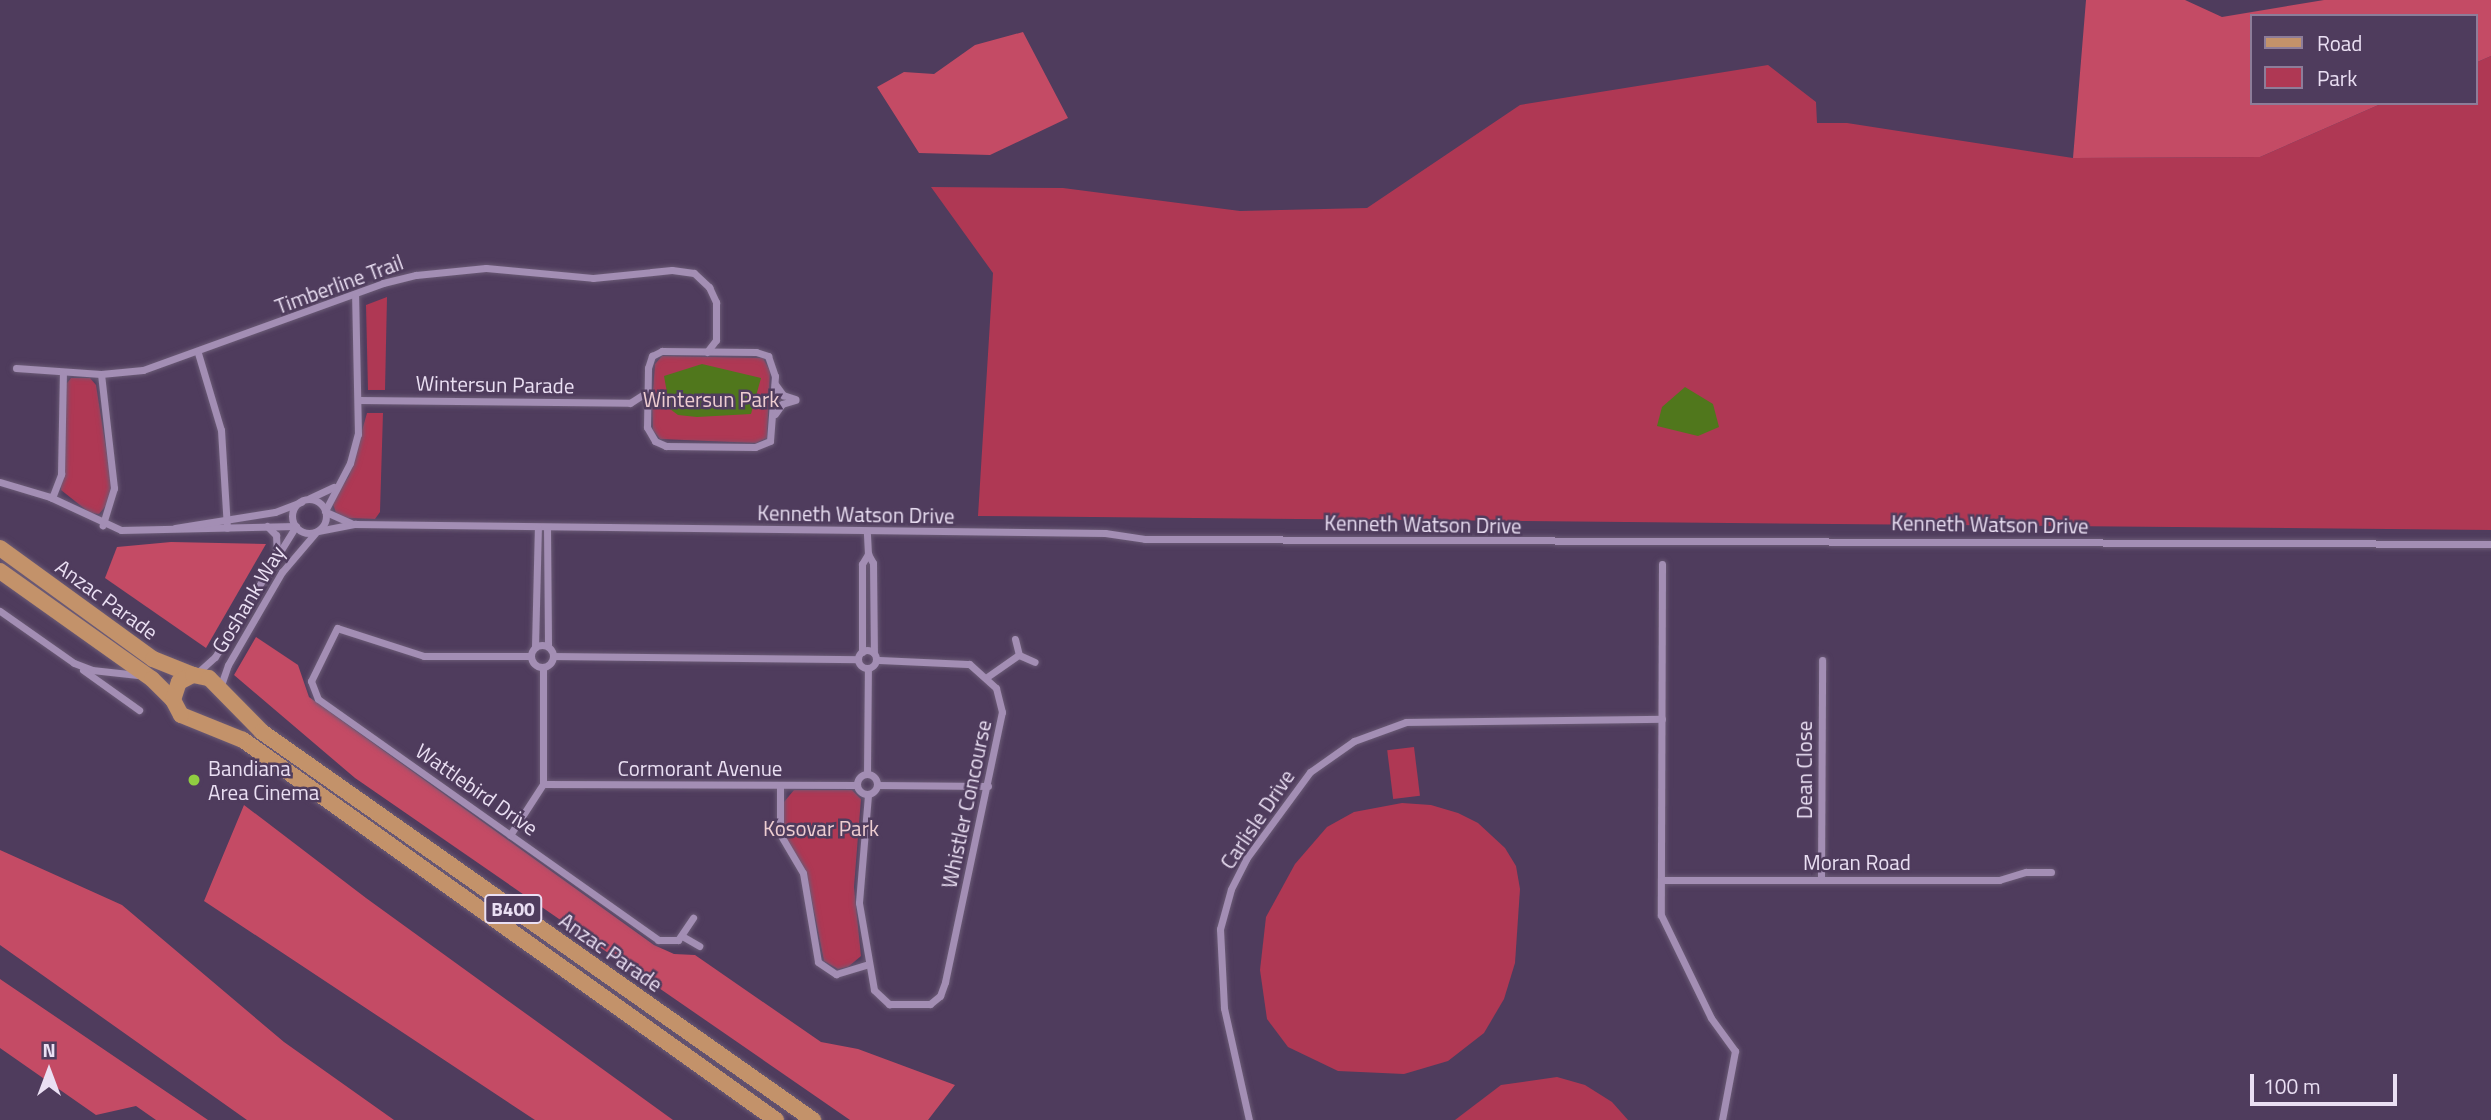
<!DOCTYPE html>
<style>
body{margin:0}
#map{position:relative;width:2491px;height:1120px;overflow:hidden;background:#4f3c5d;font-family:"Titillium Web",sans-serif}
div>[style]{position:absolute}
.green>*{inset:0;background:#af3854;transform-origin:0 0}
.forest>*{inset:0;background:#c44b65}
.water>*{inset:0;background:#50771c}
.roads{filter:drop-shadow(0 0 2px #6b5b76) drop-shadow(0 0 2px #6b5b76)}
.street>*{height:7px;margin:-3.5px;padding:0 3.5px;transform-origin:3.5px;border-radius:3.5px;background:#a38eb4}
.street>.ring{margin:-3.5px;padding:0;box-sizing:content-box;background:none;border:7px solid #a38eb4;border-radius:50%}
.primary>*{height:16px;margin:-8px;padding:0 8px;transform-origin:8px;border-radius:8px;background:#c3926a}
.dots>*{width:19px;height:19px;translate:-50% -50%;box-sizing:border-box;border:4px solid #4f3c5d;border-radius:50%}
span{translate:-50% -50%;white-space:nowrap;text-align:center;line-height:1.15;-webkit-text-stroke:5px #4f3c5d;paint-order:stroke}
.shield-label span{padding:2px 5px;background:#4f3c5d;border:2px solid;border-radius:5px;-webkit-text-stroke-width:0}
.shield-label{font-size:19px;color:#eadff3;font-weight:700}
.street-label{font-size:21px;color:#eadff3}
.park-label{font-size:21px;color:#eecdd1}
.poi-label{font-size:21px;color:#eadff3}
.left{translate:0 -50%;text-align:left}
.legend{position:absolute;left:2250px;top:14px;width:228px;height:91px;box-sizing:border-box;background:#4f3c5d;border:2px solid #8d7d99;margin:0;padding:9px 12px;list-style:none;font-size:21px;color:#eadff3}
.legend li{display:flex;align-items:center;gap:14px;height:35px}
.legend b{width:35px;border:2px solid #8d7d99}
.north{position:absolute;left:14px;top:1036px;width:70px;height:70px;-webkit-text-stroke:5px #4f3c5d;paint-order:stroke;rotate:0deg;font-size:19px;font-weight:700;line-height:28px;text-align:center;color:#eadff3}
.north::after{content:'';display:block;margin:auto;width:24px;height:32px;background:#eadff3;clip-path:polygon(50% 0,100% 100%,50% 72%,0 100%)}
.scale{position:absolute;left:2250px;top:1074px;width:147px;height:32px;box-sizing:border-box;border:4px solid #eadff3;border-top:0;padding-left:9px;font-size:21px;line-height:24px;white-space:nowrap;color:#eadff3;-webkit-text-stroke:5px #4f3c5d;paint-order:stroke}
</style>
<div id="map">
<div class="green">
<div style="clip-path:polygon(2491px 56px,2491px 530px,978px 516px,993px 273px,931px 187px,1063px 188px,1240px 211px,1367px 208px,1520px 105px,1768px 65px,1816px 102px,1817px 123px,1847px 123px,2073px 158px,2260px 157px,2383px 103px,2475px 103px,2475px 63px)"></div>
<div style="clip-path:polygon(387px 297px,385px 390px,368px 390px,366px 305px)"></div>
<div style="clip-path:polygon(662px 356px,763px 358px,770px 371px,767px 438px,756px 443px,660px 439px,653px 430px,652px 404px,655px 364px)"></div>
<div style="clip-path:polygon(71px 378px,90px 378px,96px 385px,111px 480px,109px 502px,99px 514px,90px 513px,61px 490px,64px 387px)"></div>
<div style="clip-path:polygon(367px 413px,383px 413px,380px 512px,375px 519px,348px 518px,336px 513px,332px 501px,349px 476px)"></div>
<div style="left:1414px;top:747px;width:49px;height:27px;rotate:83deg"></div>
<div style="clip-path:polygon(794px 790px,852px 790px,861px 799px,854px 887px,861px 956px,848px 967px,838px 969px,824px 961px,808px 881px,784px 834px,784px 802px)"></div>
<div style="clip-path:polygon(1402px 803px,1431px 805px,1458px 813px,1478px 823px,1505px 848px,1516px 866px,1520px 889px,1515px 963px,1504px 999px,1484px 1033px,1448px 1061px,1404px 1074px,1338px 1071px,1288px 1047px,1267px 1019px,1260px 970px,1266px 917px,1295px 864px,1327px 827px,1354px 812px)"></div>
<div style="clip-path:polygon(1557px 1077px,1585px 1085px,1612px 1102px,1628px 1120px,1455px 1120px,1501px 1085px)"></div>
</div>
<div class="forest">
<div style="clip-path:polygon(2086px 0,2185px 0,2222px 17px,2324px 0,2491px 0,2491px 56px,2475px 63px,2475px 16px,2251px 16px,2251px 103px,2383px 103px,2260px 157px,2073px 158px)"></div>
<div style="clip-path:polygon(1023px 32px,1068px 118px,990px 155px,919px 153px,877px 87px,904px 72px,934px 74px,975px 45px)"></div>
<div style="clip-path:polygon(171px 542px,266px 544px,206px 648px,105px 578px,117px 547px)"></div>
<div style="clip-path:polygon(256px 637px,298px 665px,309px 697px,654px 945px,674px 954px,695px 955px,821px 1042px,858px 1049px,955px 1085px,928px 1120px,850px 1120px,355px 778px,234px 675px)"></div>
<div style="clip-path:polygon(244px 805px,366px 898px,673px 1120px,535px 1120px,204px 901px)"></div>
<div style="clip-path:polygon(0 850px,122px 905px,284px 1042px,394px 1120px,247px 1120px,0 945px)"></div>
<div style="clip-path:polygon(0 979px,208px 1120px,156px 1120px,136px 1106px,96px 1115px,0 1048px)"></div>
</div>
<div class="water">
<div style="clip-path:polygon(702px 364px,761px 378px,751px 414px,697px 417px,678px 415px,670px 409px,664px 376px)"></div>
<div style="clip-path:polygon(1685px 387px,1713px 404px,1719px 427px,1698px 436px,1657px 426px,1662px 407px)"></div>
</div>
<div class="roads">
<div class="street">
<div style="left:662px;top:351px;width:94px;rotate:0.6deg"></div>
<div style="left:756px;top:352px;width:13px;rotate:18deg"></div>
<div style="left:768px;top:356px;width:21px;rotate:71deg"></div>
<div style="left:775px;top:376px;width:65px;rotate:94.4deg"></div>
<div style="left:770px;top:441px;width:16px;rotate:158deg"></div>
<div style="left:755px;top:447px;width:89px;rotate:-179.4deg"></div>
<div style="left:666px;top:446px;width:12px;rotate:-156deg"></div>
<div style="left:655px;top:441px;width:16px;rotate:-120deg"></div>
<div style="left:647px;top:427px;width:59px;rotate:-89deg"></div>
<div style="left:648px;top:368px;width:13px;rotate:-72deg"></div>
<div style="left:652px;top:356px;width:11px;rotate:-27deg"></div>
<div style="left:198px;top:353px;width:80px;rotate:73.4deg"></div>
<div style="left:221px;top:430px;width:98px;rotate:86.5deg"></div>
<div style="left:16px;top:368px;width:85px;rotate:4deg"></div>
<div style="left:101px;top:374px;width:42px;rotate:-5.4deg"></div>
<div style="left:143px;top:370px;width:255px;rotate:-19.9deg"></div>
<div style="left:383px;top:283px;width:34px;rotate:-14deg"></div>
<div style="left:416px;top:275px;width:70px;rotate:-5.7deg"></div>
<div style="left:486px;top:268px;width:107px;rotate:5.3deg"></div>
<div style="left:593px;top:278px;width:79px;rotate:-5.8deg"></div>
<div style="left:672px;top:270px;width:22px;rotate:8deg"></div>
<div style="left:694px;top:273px;width:21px;rotate:43deg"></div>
<div style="left:709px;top:287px;width:17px;rotate:65deg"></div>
<div style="left:716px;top:302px;width:38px;rotate:90deg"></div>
<div style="left:716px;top:340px;width:15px;rotate:127deg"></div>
<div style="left:101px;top:374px;width:115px;rotate:83.5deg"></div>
<div style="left:114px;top:488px;width:39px;rotate:107deg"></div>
<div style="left:775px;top:384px;width:14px;rotate:54deg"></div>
<div style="left:783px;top:395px;width:13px;rotate:18deg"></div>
<div style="left:359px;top:400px;width:271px;rotate:0.6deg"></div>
<div style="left:630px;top:403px;width:20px;rotate:-33deg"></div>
<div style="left:775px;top:414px;width:12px;rotate:-55deg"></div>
<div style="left:782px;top:404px;width:14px;rotate:-17deg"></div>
<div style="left:0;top:482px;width:52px;rotate:16.7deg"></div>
<div style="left:50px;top:497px;width:78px;rotate:24.9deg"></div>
<div style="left:121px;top:530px;width:174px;rotate:-1.3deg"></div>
<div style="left:52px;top:498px;width:26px;rotate:-69deg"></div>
<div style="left:61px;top:474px;width:101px;rotate:-88.9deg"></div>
<div style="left:310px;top:498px;width:26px;rotate:-25deg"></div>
<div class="ring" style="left:292px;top:499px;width:27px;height:27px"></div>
<div style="left:325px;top:511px;width:54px;rotate:-62.5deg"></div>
<div style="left:350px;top:463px;width:30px;rotate:-75deg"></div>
<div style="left:358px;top:434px;width:140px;rotate:-91.2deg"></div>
<div style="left:326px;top:512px;width:27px;rotate:24deg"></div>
<div style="left:267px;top:526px;width:13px;rotate:45deg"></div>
<div style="left:276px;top:535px;width:17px;rotate:87deg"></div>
<div style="left:547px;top:527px;width:119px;rotate:89.5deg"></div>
<div style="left:175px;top:528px;width:101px;rotate:-9.1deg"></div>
<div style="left:275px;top:512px;width:28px;rotate:-21deg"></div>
<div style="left:318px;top:531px;width:38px;rotate:-11deg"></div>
<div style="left:355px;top:524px;width:750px;rotate:0.69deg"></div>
<div style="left:1105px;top:533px;width:40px;rotate:8.5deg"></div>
<div style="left:1145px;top:539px;width:1346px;rotate:0.21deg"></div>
<div style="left:868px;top:554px;width:10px;rotate:61deg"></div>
<div style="left:873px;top:563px;width:90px;rotate:89.4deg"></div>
<div style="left:1662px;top:564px;width:351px;rotate:90.2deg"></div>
<div style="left:1661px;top:915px;width:114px;rotate:64.1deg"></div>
<div style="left:1711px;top:1018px;width:41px;rotate:54deg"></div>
<div style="left:1735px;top:1051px;width:70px;rotate:100.7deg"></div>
<div style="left:0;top:611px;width:90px;rotate:35.1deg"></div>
<div style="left:74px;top:663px;width:19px;rotate:21deg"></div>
<div style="left:92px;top:670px;width:46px;rotate:6.2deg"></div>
<div style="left:1015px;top:639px;width:16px;rotate:76deg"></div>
<div style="left:1019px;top:655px;width:17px;rotate:24deg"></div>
<div class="ring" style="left:531px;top:645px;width:15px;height:15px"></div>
<div style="left:535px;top:647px;width:120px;rotate:-88.6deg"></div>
<div class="ring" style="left:858px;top:650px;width:11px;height:11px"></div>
<div style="left:862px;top:652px;width:88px;rotate:-90deg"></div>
<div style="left:862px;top:564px;width:12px;rotate:-59deg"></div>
<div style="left:868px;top:554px;width:22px;rotate:-93deg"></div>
<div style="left:531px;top:656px;width:107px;rotate:180deg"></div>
<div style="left:424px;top:656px;width:91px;rotate:-162.2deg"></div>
<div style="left:337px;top:628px;width:59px;rotate:116.1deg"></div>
<div style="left:311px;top:681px;width:19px;rotate:69deg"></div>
<div style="left:318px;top:699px;width:417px;rotate:35.3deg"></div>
<div style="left:658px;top:940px;width:20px"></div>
<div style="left:678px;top:940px;width:27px;rotate:-56deg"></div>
<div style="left:554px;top:656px;width:304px;rotate:0.6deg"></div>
<div style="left:83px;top:670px;width:69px;rotate:35.5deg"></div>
<div style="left:196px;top:674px;width:25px;rotate:-42deg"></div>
<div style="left:215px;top:657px;width:154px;rotate:-58.3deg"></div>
<div style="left:987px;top:677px;width:39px;rotate:-35deg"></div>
<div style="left:220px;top:688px;width:24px;rotate:-71deg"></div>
<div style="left:228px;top:665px;width:108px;rotate:-59.9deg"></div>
<div style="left:282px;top:572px;width:52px;rotate:-49.6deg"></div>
<div class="ring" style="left:857px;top:774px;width:13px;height:13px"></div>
<div style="left:867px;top:774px;width:106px;rotate:-89.5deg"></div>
<div style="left:543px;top:784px;width:314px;rotate:0.2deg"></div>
<div style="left:877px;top:785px;width:111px;rotate:0.5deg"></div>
<div style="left:780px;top:786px;width:48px;rotate:90deg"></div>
<div style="left:780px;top:834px;width:45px;rotate:59.5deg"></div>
<div style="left:803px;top:873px;width:90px;rotate:80.4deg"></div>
<div style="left:818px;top:962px;width:22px;rotate:34deg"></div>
<div style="left:836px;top:974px;width:34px;rotate:-17deg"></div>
<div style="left:868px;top:795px;width:108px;rotate:94.8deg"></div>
<div style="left:859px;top:903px;width:88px;rotate:80.2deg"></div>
<div style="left:874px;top:990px;width:21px;rotate:43deg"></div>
<div style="left:889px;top:1004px;width:41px"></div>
<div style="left:930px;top:1004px;width:13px;rotate:-39deg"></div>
<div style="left:940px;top:996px;width:15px;rotate:-70deg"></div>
<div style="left:945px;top:982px;width:276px;rotate:-78.1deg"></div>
<div style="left:1002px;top:712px;width:25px;rotate:-104deg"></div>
<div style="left:996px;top:688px;width:36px;rotate:-138deg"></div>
<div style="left:969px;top:664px;width:92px;rotate:-177.5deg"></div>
<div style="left:510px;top:835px;width:61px;rotate:-57.1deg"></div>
<div style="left:543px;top:784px;width:116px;rotate:-90deg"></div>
<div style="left:1821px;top:879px;width:219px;rotate:-89.7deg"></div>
<div style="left:1661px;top:880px;width:338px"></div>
<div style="left:1999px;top:880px;width:28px;rotate:-17deg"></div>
<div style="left:2026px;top:872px;width:25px"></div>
<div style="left:682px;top:936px;width:20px;rotate:30deg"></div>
<div style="left:1249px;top:1120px;width:115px;rotate:-102.6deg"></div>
<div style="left:1224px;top:1008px;width:79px;rotate:-92.9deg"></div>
<div style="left:1220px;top:929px;width:41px;rotate:-74.6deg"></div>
<div style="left:1231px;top:889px;width:34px;rotate:-63deg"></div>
<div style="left:1246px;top:859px;width:108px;rotate:-53.7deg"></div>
<div style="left:1310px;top:772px;width:54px;rotate:-35.2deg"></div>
<div style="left:1354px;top:741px;width:55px;rotate:-20.1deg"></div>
<div style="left:1406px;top:722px;width:256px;rotate:-0.7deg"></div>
</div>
<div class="primary">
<div style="left:0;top:548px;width:189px;rotate:36deg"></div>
<div style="left:153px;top:659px;width:43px;rotate:21.8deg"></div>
<div style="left:0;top:571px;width:186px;rotate:35.4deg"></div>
<div style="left:152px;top:679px;width:30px;rotate:45deg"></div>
<div style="left:776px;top:1120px;width:655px;rotate:-144.51deg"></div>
<div style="left:243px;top:740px;width:67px;rotate:-158deg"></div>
<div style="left:181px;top:715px;width:17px;rotate:-118deg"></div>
<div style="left:173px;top:700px;width:19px;rotate:-72deg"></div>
<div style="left:179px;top:682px;width:16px;rotate:-27deg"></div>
<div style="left:193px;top:675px;width:16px;rotate:11deg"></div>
<div style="left:209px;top:678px;width:76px;rotate:45.5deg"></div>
<div style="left:262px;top:732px;width:674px;rotate:35.15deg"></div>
</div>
</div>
<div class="dots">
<div style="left:194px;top:780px;background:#90cd41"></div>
</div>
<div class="shield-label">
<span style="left:513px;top:909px">B400</span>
</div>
<div class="street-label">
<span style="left:339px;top:284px;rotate:-20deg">Timberline Trail</span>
<span style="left:495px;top:384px;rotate:1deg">Wintersun Parade</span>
<span style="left:856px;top:514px;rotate:1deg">Kenneth Watson Drive</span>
<span style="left:1423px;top:524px;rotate:1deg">Kenneth Watson Drive</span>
<span style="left:1990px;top:524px;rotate:1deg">Kenneth Watson Drive</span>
<span style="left:107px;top:599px;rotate:36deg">Anzac Parade</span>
<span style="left:248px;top:599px;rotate:-59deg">Goshank Way</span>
<span style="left:700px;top:768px">Cormorant Avenue</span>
<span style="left:1804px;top:770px;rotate:-90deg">Dean Close</span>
<span style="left:477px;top:789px;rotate:35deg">Wattlebird Drive</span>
<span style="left:966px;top:804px;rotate:-78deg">Whistler Concourse</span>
<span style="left:1257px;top:819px;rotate:-56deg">Carlisle Drive</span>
<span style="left:1857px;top:862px">Moran Road</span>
<span style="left:611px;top:952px;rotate:35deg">Anzac Parade</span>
</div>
<div class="park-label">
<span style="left:711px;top:399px">Wintersun Park</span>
<span style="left:821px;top:828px">Kosovar Park</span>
</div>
<div class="poi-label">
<span class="left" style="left:208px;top:780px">Bandiana<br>Area Cinema</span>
</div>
<ul class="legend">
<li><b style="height:9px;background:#c3926a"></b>Road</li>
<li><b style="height:19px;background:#af3854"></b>Park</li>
</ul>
<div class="north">N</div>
<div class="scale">100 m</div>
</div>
